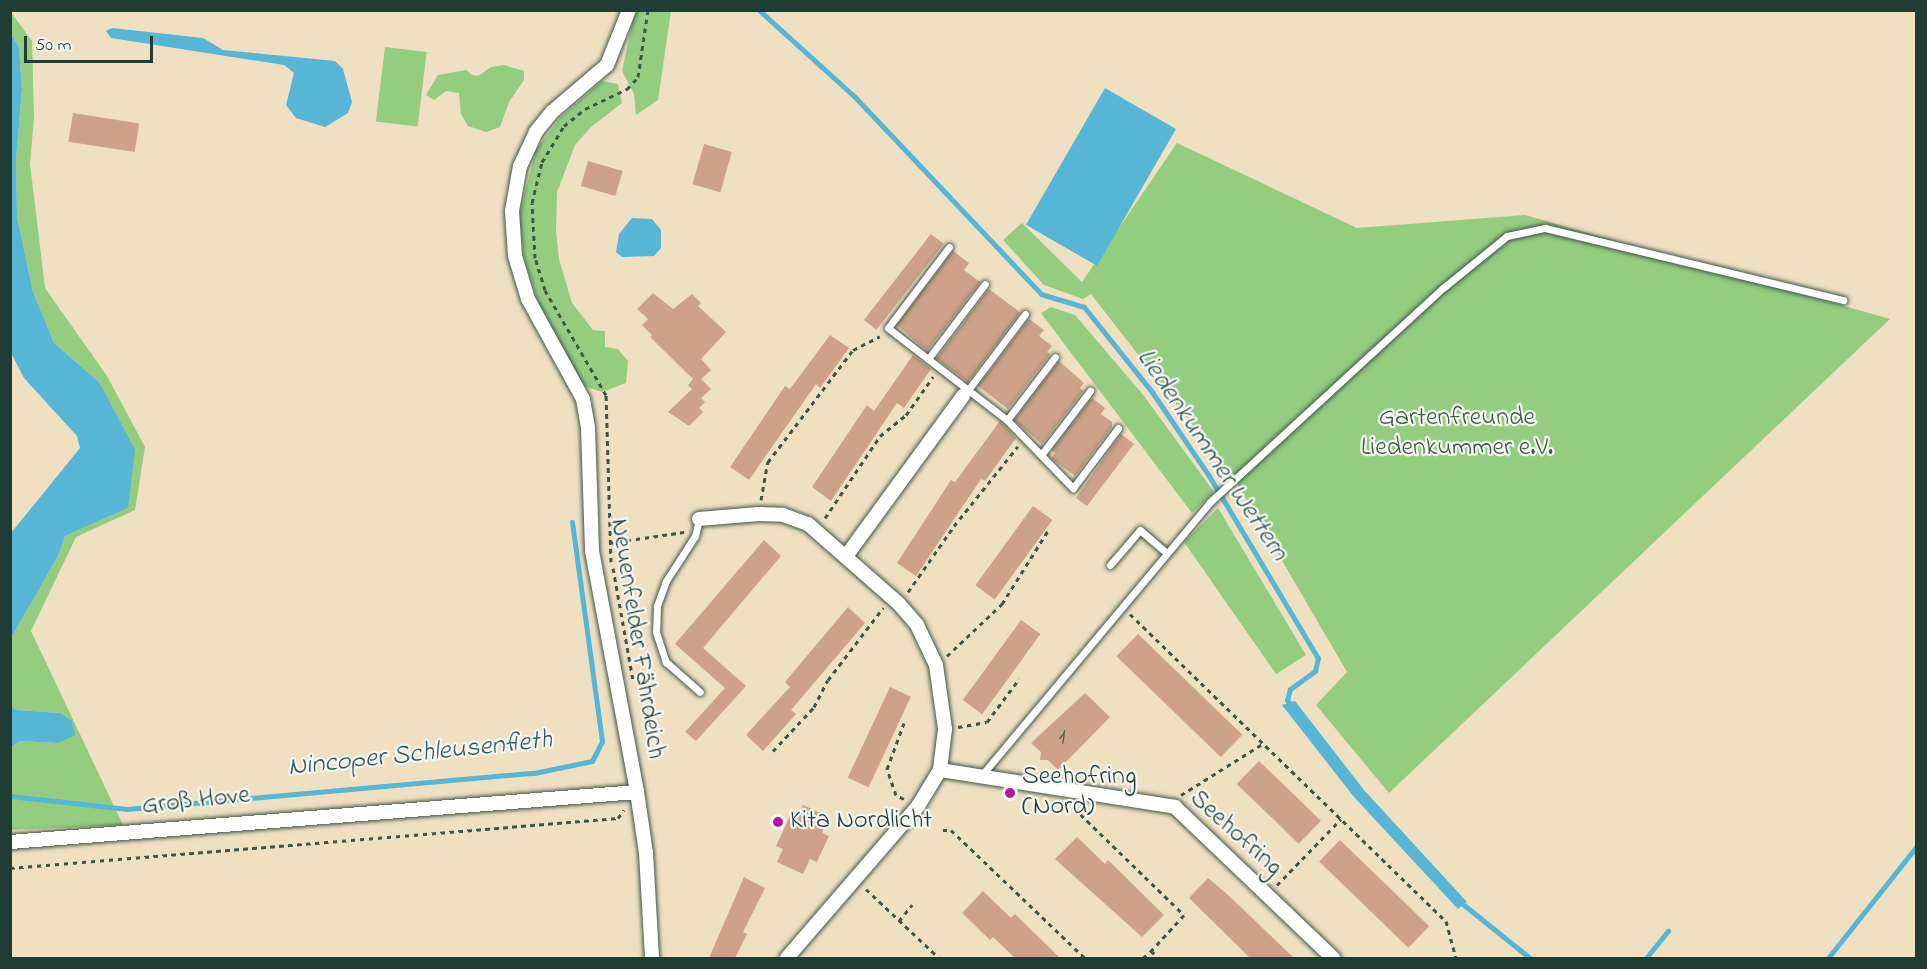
<!DOCTYPE html>
<meta charset="utf-8">
<style>
body{margin:0}
#map{position:relative;width:1927px;height:969px;overflow:hidden;background:#efe0c2;font-family:"Indie Flower",sans-serif}
div>[style]{position:absolute}
.green>*{inset:0;background:#94cc80;transform-origin:0 0}
.water>*{inset:0;background:#57b5d5;transform-origin:0 0}
.stream>*{height:5px;margin:-2.5px;padding:0 2.5px;transform-origin:2.5px;border-radius:2.5px;background:#57b5d5}
.building>*{inset:0;background:#cda18a;transform-origin:0 0}
.path>*{height:3px;margin-top:-1.5px;transform-origin:0;background:repeating-linear-gradient(90deg,#3e5549 0 4.5px,transparent 0 9px)}
.roads{filter:drop-shadow(0 0 2px #3e5549) drop-shadow(0 0 2px #3e5549)}
.lane>*{height:7px;margin:-3.5px;padding:0 3.5px;transform-origin:3.5px;border-radius:3.5px;background:#fff}
.street>*{height:14px;margin:-7px;padding:0 7px;transform-origin:7px;border-radius:7px;background:#fff}
.dots>*{width:16px;height:16px;translate:-50% -50%;box-sizing:border-box;border:3px solid #f6f6f2;border-radius:50%}
span{translate:-50% -50%;white-space:nowrap;text-align:center;line-height:1.15;-webkit-text-stroke:4.5px #f6f6f2;paint-order:stroke}
.number-label{font-size:22px;color:#4a564a}
.number-label span{-webkit-text-stroke-width:0}
.park-label{font-size:26px;color:#365a43}
.street-label{font-size:26px;color:#1f3d34}
.poi-label{font-size:26px;color:#1f3d34}
.left{translate:0 -50%;text-align:left}
.water-label{font-size:27px;color:#2d5b5c;font-style:italic}
.frame{position:absolute;inset:0;border:12px solid #1f3d34;pointer-events:none}
.scale{position:absolute;left:24px;top:36px;width:129px;height:27px;box-sizing:border-box;border:3px solid #1f3d34;border-top:0;padding-left:8px;font-size:18px;line-height:21px;white-space:nowrap;color:#1f3d34;-webkit-text-stroke:4px #f6f6f2;paint-order:stroke}
</style>
<div id="map">
<div class="green">
<div style="clip-path:polygon(10px 11px,32px 41px,34px 117px,30px 164px,45px 288px,107px 376px,145px 447px,135px 510px,76px 537px,31px 631px,123px 825px,11px 830px,11px 747px,19px 741px,58px 743px,60px 713px,16px 710px,11px 706px,11px 638px,58px 556px,65px 536px,128px 508px,99px 382px,54px 343px,33px 292px,17px 217px,16px 160px,22px 90px,19px 47px,11px 34px)"></div>
<div style="clip-path:polygon(635px 11px,671px 11px,658px 100px,636px 115px,634px 94px,622px 71px)"></div>
<div style="left:385px;top:47px;width:42px;height:75px;rotate:7deg"></div>
<div style="clip-path:polygon(504px 65px,524px 71px,524px 80px,509px 102px,500px 127px,486px 132px,468px 126px,461px 114px,459px 93px,446px 91px,434px 100px,426px 95px,438px 75px,466px 70px,472px 75px,478px 76px,491px 67px)"></div>
<div style="clip-path:polygon(602px 81px,618px 84px,622px 103px,591px 127px,575px 145px,557px 192px,556px 231px,559px 259px,572px 303px,593px 330px,605px 331px,605px 347px,618px 349px,628px 361px,626px 383px,602px 392px,584px 386px,541px 310px,525px 261px,519px 216px,536px 150px,561px 117px)"></div>
<div style="clip-path:polygon(1177px 143px,1357px 228px,1525px 215px,1890px 319px,1389px 793px,1316px 705px,1347px 672px,1235px 480px,1091px 294px,1083px 299px,1044px 285px,1003px 240px,1022px 223px,1082px 282px)"></div>
<div style="clip-path:polygon(1051px 307px,1075px 315px,1144px 396px,1214px 492px,1192px 513px,1041px 313px)"></div>
<div style="clip-path:polygon(1218px 508px,1306px 655px,1276px 674px,1184px 542px)"></div>
</div>
<div class="water">
<div style="clip-path:polygon(112px 28px,203px 38px,223px 50px,335px 61px,343px 69px,352px 102px,348px 113px,325px 127px,296px 118px,286px 105px,294px 73px,284px 65px,111px 38px,106px 31px)"></div>
<div style="clip-path:polygon(11px 34px,19px 47px,22px 90px,16px 160px,17px 217px,33px 292px,54px 343px,99px 382px,135px 450px,128px 508px,65px 536px,58px 556px,11px 638px,11px 533px,80px 448px,77px 436px,24px 378px,11px 353px)"></div>
<div style="left:1105px;top:88px;width:82px;height:158px;rotate:30deg"></div>
<div style="clip-path:polygon(632px 218px,652px 219px,661px 230px,661px 248px,654px 256px,622px 257px,616px 252px,619px 234px)"></div>
<div style="clip-path:polygon(1295px 701px,1364px 790px,1467px 902px,1458px 909px,1354px 797px,1282px 705px)"></div>
<div style="clip-path:polygon(11px 706px,16px 710px,60px 713px,72px 721px,75px 735px,58px 743px,19px 741px,11px 747px)"></div>
</div>
<div class="stream">
<div style="left:759px;top:10px;width:128px;rotate:42.2deg"></div>
<div style="left:854px;top:96px;width:272px;rotate:46.6deg"></div>
<div style="left:1041px;top:294px;width:45px;rotate:16.8deg"></div>
<div style="left:1084px;top:307px;width:109px;rotate:51.3deg"></div>
<div style="left:1152px;top:392px;width:102px;rotate:55.8deg"></div>
<div style="left:1209px;top:476px;width:212px;rotate:59.1deg"></div>
<div style="left:1318px;top:658px;width:13px;rotate:103deg"></div>
<div style="left:1315px;top:671px;width:31px;rotate:144deg"></div>
<div style="left:1290px;top:689px;width:11px;rotate:105deg"></div>
<div style="left:1287px;top:700px;width:10px;rotate:53deg"></div>
<div style="left:10px;top:796px;width:118px;rotate:6.3deg"></div>
<div style="left:127px;top:809px;width:409px;rotate:-5.1deg"></div>
<div style="left:534px;top:773px;width:59px;rotate:-11.7deg"></div>
<div style="left:592px;top:761px;width:22px;rotate:-63deg"></div>
<div style="left:602px;top:741px;width:221px;rotate:-97.8deg"></div>
<div style="left:1459px;top:901px;width:91px;rotate:38.8deg"></div>
<div style="left:1646px;top:958px;width:35px;rotate:-51deg"></div>
<div style="left:1828px;top:958px;width:142px;rotate:-51.6deg"></div>
</div>
<div class="building">
<div style="left:73px;top:113px;width:67px;height:29px;rotate:9deg"></div>
<div style="left:704px;top:144px;width:29px;height:42px;rotate:16deg"></div>
<div style="left:588px;top:161px;width:36px;height:26px;rotate:16deg"></div>
<div style="left:931px;top:234px;width:16px;height:109px;rotate:38deg"></div>
<div style="clip-path:polygon(953px 251px,969px 263px,964px 270px,980px 282px,927px 351px,897px 325px)"></div>
<div style="left:989px;top:289px;width:39px;height:87px;rotate:37deg"></div>
<div style="clip-path:polygon(653px 293px,673px 309px,692px 294px,701px 303px,698px 306px,726px 332px,701px 359px,711px 370px,701px 379px,711px 389px,701px 398px,705px 402px,699px 408px,703px 412px,689px 426px,668px 412px,692px 389px,688px 385px,693px 379px,650px 337px,652px 335px,642px 325px,648px 319px,637px 309px)"></div>
<div style="clip-path:polygon(1029px 319px,1044px 330px,1039px 336px,1052px 346px,1047px 352px,1050px 354px,1008px 409px,978px 386px)"></div>
<div style="clip-path:polygon(830px 335px,849px 348px,820px 388px,816px 384px,749px 480px,730px 467px,785px 386px,790px 389px)"></div>
<div style="clip-path:polygon(913px 355px,931px 369px,904px 408px,897px 403px,831px 501px,812px 487px,867px 405px,874px 411px)"></div>
<div style="clip-path:polygon(1059px 361px,1084px 383px,1080px 388px,1083px 391px,1042px 444px,1014px 420px)"></div>
<div style="clip-path:polygon(1092px 398px,1105px 408px,1101px 414px,1112px 422px,1112px 427px,1075px 476px,1051px 458px,1055px 453px,1052px 450px)"></div>
<div style="clip-path:polygon(1000px 421px,1016px 438px,985px 481px,981px 479px,916px 576px,897px 563px,951px 480px,955px 482px)"></div>
<div style="clip-path:polygon(1121px 434px,1134px 444px,1087px 506px,1076px 498px)"></div>
<div style="left:1033px;top:506px;width:24px;height:98px;rotate:36deg"></div>
<div style="clip-path:polygon(764px 540px,781px 556px,703px 648px,746px 686px,696px 741px,685px 732px,725px 688px,675px 644px)"></div>
<div style="clip-path:polygon(848px 607px,865px 623px,791px 710px,796px 714px,763px 751px,746px 735px,790px 687px,785px 682px)"></div>
<div style="left:1021px;top:620px;width:24px;height:99px;rotate:36deg"></div>
<div style="left:1138px;top:634px;width:145px;height:31px;rotate:44deg"></div>
<div style="left:890px;top:687px;width:23px;height:100px;rotate:25deg"></div>
<div style="clip-path:polygon(1085px 693px,1110px 717px,1058px 770px,1048px 760px,1040px 760px,1041px 752px,1031px 743px)"></div>
<div style="left:1259px;top:761px;width:86px;height:32px;rotate:44deg"></div>
<div style="clip-path:polygon(803px 805px,829px 817px,822px 833px,829px 836px,817px 862px,810px 859px,803px 874px,777px 862px,783px 849px,776px 846px,790px 816px,797px 819px)"></div>
<div style="clip-path:polygon(1077px 837px,1105px 864px,1108px 860px,1164px 915px,1142px 937px,1055px 859px)"></div>
<div style="left:1340px;top:840px;width:124px;height:30px;rotate:44deg"></div>
<div style="clip-path:polygon(744px 877px,765px 888px,743px 932px,747px 934px,735px 958px,709px 958px)"></div>
<div style="clip-path:polygon(1208px 878px,1227px 894px,1294px 958px,1250px 958px,1189px 898px)"></div>
<div style="clip-path:polygon(983px 891px,1011px 918px,1015px 914px,1060px 958px,1015px 958px,993px 937px,990px 940px,962px 913px)"></div>
</div>
<div class="path">
<div style="left:761px;top:500px;width:39px;rotate:-80deg"></div>
<div style="left:768px;top:462px;width:141px;rotate:-52.8deg"></div>
<div style="left:853px;top:350px;width:30px;rotate:-27deg"></div>
<div style="left:825px;top:518px;width:99px;rotate:-56.1deg"></div>
<div style="left:880px;top:436px;width:33px;rotate:-39deg"></div>
<div style="left:906px;top:415px;width:47px;rotate:-54.6deg"></div>
<div style="left:609px;top:543px;width:76px;rotate:-8.3deg"></div>
<div style="left:611px;top:562px;width:167px;rotate:-91.7deg"></div>
<div style="left:606px;top:395px;width:121px;rotate:-120.2deg"></div>
<div style="left:545px;top:290px;width:34px;rotate:-107deg"></div>
<div style="left:535px;top:258px;width:55px;rotate:-93.1deg"></div>
<div style="left:532px;top:203px;width:42px;rotate:-76.3deg"></div>
<div style="left:542px;top:162px;width:42px;rotate:-58.6deg"></div>
<div style="left:564px;top:126px;width:27px;rotate:-39deg"></div>
<div style="left:585px;top:109px;width:47px;rotate:-25.5deg"></div>
<div style="left:627px;top:89px;width:16px;rotate:-47deg"></div>
<div style="left:638px;top:77px;width:68px;rotate:-81.5deg"></div>
<div style="left:613px;top:568px;width:114px;rotate:79.9deg"></div>
<div style="left:908px;top:592px;width:80px;rotate:-55.1deg"></div>
<div style="left:954px;top:526px;width:102px;rotate:-51.3deg"></div>
<div style="left:1130px;top:614px;width:441px;rotate:44.2deg"></div>
<div style="left:1446px;top:921px;width:38px;rotate:75deg"></div>
<div style="left:947px;top:656px;width:76px;rotate:-43.4deg"></div>
<div style="left:1002px;top:604px;width:89px;rotate:-57.9deg"></div>
<div style="left:958px;top:727px;width:29px;rotate:-10deg"></div>
<div style="left:987px;top:722px;width:54px;rotate:-53.3deg"></div>
<div style="left:773px;top:751px;width:60px;rotate:-47deg"></div>
<div style="left:814px;top:707px;width:30px;rotate:-63deg"></div>
<div style="left:828px;top:680px;width:91px;rotate:-52.6deg"></div>
<div style="left:1181px;top:795px;width:98px;rotate:-32.1deg"></div>
<div style="left:904px;top:799px;width:9px;rotate:-153deg"></div>
<div style="left:896px;top:795px;width:28px;rotate:-109deg"></div>
<div style="left:887px;top:769px;width:49px;rotate:-69.7deg"></div>
<div style="left:1074px;top:808px;width:153px;rotate:44.2deg"></div>
<div style="left:1184px;top:915px;width:49px;rotate:132.5deg"></div>
<div style="left:943px;top:830px;width:8px"></div>
<div style="left:951px;top:830px;width:185px;rotate:43.7deg"></div>
<div style="left:10px;top:868px;width:610px;rotate:-4.7deg"></div>
<div style="left:618px;top:818px;width:10px;rotate:-53deg"></div>
<div style="left:1277px;top:885px;width:92px;rotate:-45.9deg"></div>
<div style="left:866px;top:889px;width:100px;rotate:43.4deg"></div>
<div style="left:899px;top:921px;width:21px;rotate:-51deg"></div>
<div style="left:1143px;top:958px;width:11px;rotate:-41deg"></div>
<div style="left:1151px;top:951px;width:11px;rotate:41deg"></div>
</div>
<div class="roads">
<div class="lane">
<div style="left:949px;top:247px;width:101px;rotate:127deg"></div>
<div style="left:888px;top:328px;width:150px;rotate:37.7deg"></div>
<div style="left:1007px;top:420px;width:95px;rotate:45.9deg"></div>
<div style="left:1073px;top:488px;width:75px;rotate:-53.1deg"></div>
<div style="left:928px;top:359px;width:94px;rotate:-52.8deg"></div>
<div style="left:965px;top:394px;width:100px;rotate:-53.1deg"></div>
<div style="left:1007px;top:420px;width:79px;rotate:-52.7deg"></div>
<div style="left:1041px;top:455px;width:81px;rotate:-52.6deg"></div>
<div style="left:699px;top:519px;width:17px;rotate:103deg"></div>
<div style="left:695px;top:536px;width:54px;rotate:122.8deg"></div>
<div style="left:666px;top:581px;width:27px;rotate:110deg"></div>
<div style="left:657px;top:606px;width:26px;rotate:92deg"></div>
<div style="left:656px;top:632px;width:32px;rotate:72deg"></div>
<div style="left:666px;top:662px;width:45px;rotate:41.4deg"></div>
<div style="left:1110px;top:565px;width:46px;rotate:-49.4deg"></div>
<div style="left:1140px;top:530px;width:35px;rotate:41deg"></div>
<div style="left:981px;top:776px;width:357px;rotate:-50.1deg"></div>
<div style="left:1210px;top:502px;width:316px;rotate:-42.6deg"></div>
<div style="left:1443px;top:288px;width:82px;rotate:-39.1deg"></div>
<div style="left:1507px;top:236px;width:39px;rotate:-12deg"></div>
<div style="left:1545px;top:228px;width:307px;rotate:13.6deg"></div>
</div>
<div class="street">
<div style="left:629px;top:10px;width:59px;rotate:111.8deg"></div>
<div style="left:607px;top:65px;width:72px;rotate:139.5deg"></div>
<div style="left:552px;top:112px;width:26px;rotate:129deg"></div>
<div style="left:536px;top:132px;width:38px;rotate:115deg"></div>
<div style="left:520px;top:166px;width:46px;rotate:100.1deg"></div>
<div style="left:512px;top:211px;width:45px;rotate:86.2deg"></div>
<div style="left:515px;top:256px;width:45px;rotate:73.2deg"></div>
<div style="left:528px;top:299px;width:114px;rotate:61.2deg"></div>
<div style="left:583px;top:399px;width:29px;rotate:80deg"></div>
<div style="left:588px;top:428px;width:123px;rotate:88.1deg"></div>
<div style="left:592px;top:551px;width:245px;rotate:79.4deg"></div>
<div style="left:637px;top:792px;width:62px;rotate:81.6deg"></div>
<div style="left:646px;top:853px;width:105px;rotate:86.7deg"></div>
<div style="left:699px;top:519px;width:60px;rotate:-4.8deg"></div>
<div style="left:759px;top:514px;width:24px;rotate:2deg"></div>
<div style="left:783px;top:515px;width:27px;rotate:20deg"></div>
<div style="left:808px;top:524px;width:121px;rotate:41.3deg"></div>
<div style="left:899px;top:604px;width:28px;rotate:49deg"></div>
<div style="left:917px;top:625px;width:44px;rotate:64.6deg"></div>
<div style="left:936px;top:665px;width:65px;rotate:82deg"></div>
<div style="left:945px;top:729px;width:41px;rotate:97deg"></div>
<div style="left:940px;top:770px;width:42px;rotate:121.4deg"></div>
<div style="left:918px;top:806px;width:201px;rotate:130.8deg"></div>
<div style="left:847px;top:555px;width:197px;rotate:-53.9deg"></div>
<div style="left:940px;top:770px;width:238px;rotate:8.9deg"></div>
<div style="left:1175px;top:807px;width:219px;rotate:43.7deg"></div>
<div style="left:10px;top:842px;width:629px;rotate:-4.56deg"></div>
</div>
</div>
<div class="dots">
<div style="left:1010px;top:793px;background:#b5179e"></div>
<div style="left:778px;top:822px;background:#b5179e"></div>
</div>
<div class="number-label">
<span style="left:1062px;top:739px">1</span>
</div>
<div class="park-label">
<span style="left:1457px;top:434px">Gartenfreunde<br>Liedenkummer e.V.</span>
</div>
<div class="street-label">
<span style="left:636px;top:639px;rotate:81deg">Neuenfelder Fährdeich</span>
<span style="left:196px;top:802px;rotate:-6deg">Groß Hove</span>
<span style="left:1235px;top:834px;rotate:42deg">Seehofring</span>
</div>
<div class="poi-label">
<span class="left" style="left:1022px;top:793px">Seehofring<br>(Nord)</span>
<span class="left" style="left:790px;top:822px">Kita Nordlicht</span>
</div>
<div class="water-label">
<span style="left:1212px;top:455px;rotate:56deg">Liedenkummer Wettern</span>
<span style="left:420px;top:754px;rotate:-6deg">Nincoper Schleusenfleth</span>
</div>
<div class="frame"></div>
<div class="scale">50 m</div>
</div>
